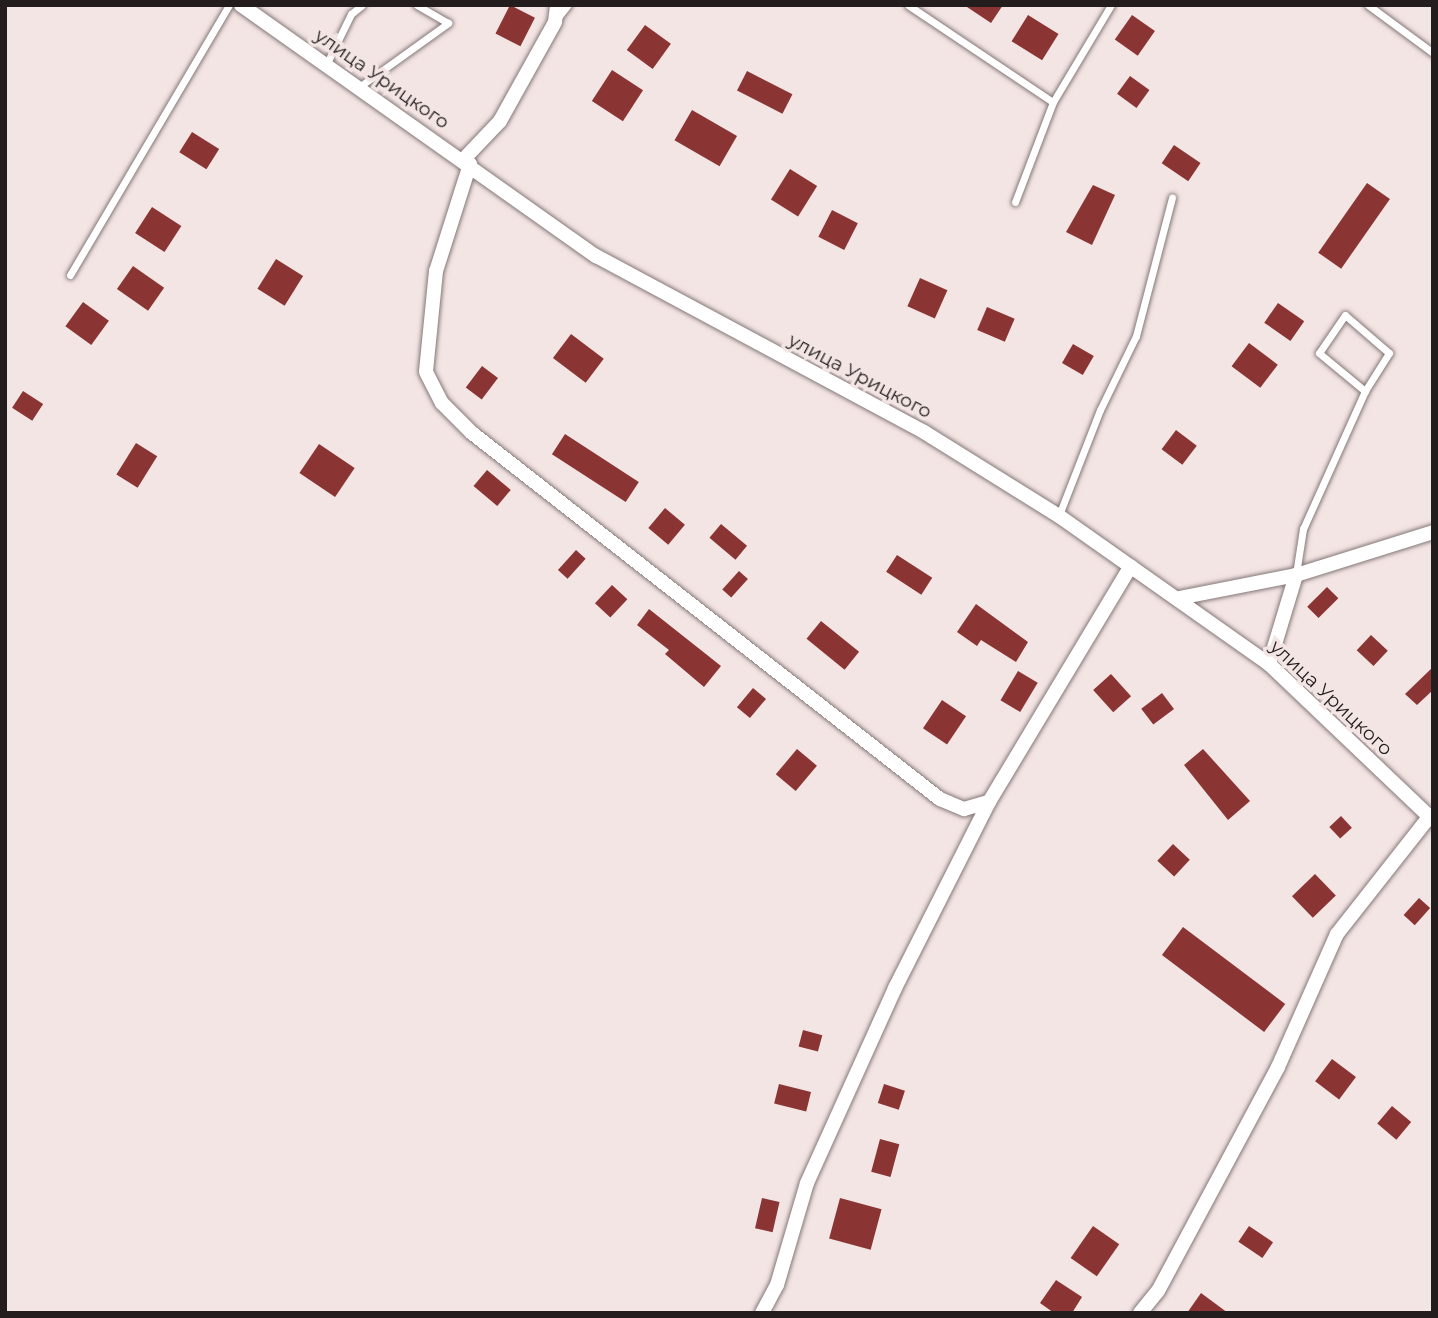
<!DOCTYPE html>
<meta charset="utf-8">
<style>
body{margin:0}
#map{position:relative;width:1438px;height:1318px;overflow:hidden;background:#f3e5e4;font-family:Montserrat,sans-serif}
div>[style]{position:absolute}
.building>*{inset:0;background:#8a3533;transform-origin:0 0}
.roads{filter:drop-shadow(0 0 2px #847877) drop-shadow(0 0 2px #847877)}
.service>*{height:7px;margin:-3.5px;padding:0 3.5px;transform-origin:3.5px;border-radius:3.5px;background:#fff}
.minor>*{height:14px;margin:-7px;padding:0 7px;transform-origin:7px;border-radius:7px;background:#fff}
span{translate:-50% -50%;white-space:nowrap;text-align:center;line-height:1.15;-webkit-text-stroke:7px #f3e5e4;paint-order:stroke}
.street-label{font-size:19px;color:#231e1d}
.frame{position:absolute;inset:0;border:7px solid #231e1d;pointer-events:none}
</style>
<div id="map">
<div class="building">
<div style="left:510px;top:5px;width:28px;height:32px;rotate:27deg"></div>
<div style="clip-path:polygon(964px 5px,1003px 5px,991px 23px)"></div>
<div style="left:1028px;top:15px;width:36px;height:31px;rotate:32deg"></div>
<div style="left:1132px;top:15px;width:28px;height:30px;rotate:35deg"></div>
<div style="left:645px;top:25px;width:32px;height:31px;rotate:36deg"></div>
<div style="left:612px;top:70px;width:37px;height:37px;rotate:33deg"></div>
<div style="left:747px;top:71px;width:51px;height:22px;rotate:27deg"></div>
<div style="left:1130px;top:76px;width:24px;height:22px;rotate:36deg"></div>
<div style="left:692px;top:110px;width:52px;height:35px;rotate:30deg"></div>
<div style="left:192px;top:132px;width:32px;height:24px;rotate:32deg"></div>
<div style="left:1174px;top:145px;width:32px;height:22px;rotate:34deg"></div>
<div style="left:790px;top:169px;width:32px;height:36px;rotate:32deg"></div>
<div style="left:1367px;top:183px;width:28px;height:85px;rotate:35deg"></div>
<div style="clip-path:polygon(1093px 185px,1115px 195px,1092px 245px,1066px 232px)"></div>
<div style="left:152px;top:207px;width:35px;height:31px;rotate:33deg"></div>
<div style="left:832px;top:210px;width:29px;height:30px;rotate:27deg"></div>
<div style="left:276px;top:259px;width:32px;height:35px;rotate:32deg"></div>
<div style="left:133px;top:266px;width:38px;height:28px;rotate:35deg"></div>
<div style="left:920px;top:278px;width:30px;height:31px;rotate:24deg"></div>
<div style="left:83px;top:302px;width:32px;height:30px;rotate:36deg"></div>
<div style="left:1278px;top:303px;width:32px;height:24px;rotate:35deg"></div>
<div style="left:987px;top:307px;width:30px;height:25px;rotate:23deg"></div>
<div style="left:571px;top:334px;width:41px;height:30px;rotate:37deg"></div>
<div style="left:1249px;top:343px;width:36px;height:29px;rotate:37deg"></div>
<div style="left:1073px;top:344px;width:24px;height:22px;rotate:30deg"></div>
<div style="left:482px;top:366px;width:20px;height:27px;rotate:37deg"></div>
<div style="left:23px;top:391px;width:24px;height:20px;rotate:33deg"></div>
<div style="left:1176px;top:430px;width:26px;height:24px;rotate:37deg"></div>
<div style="left:565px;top:434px;width:88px;height:24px;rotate:33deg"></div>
<div style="left:136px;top:443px;width:25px;height:37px;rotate:32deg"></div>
<div style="left:319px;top:444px;width:43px;height:35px;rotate:34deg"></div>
<div style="left:487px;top:470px;width:31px;height:21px;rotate:40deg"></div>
<div style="left:665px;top:508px;width:26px;height:26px;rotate:40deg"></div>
<div style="left:721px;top:524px;width:34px;height:18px;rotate:40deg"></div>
<div style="left:576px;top:550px;width:13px;height:27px;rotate:42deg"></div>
<div style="left:897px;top:555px;width:42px;height:20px;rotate:33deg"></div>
<div style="left:739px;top:571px;width:12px;height:25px;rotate:42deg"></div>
<div style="left:612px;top:585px;width:21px;height:25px;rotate:43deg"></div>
<div style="left:1327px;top:587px;width:16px;height:28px;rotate:45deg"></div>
<div style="clip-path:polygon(976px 604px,1028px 642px,1016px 662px,981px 640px,977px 646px,957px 632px)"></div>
<div style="clip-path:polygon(649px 609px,721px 666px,704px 687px,665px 654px,669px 650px,637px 625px)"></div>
<div style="left:821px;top:621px;width:49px;height:23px;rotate:39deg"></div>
<div style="left:1371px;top:635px;width:23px;height:21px;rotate:43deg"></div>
<div style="clip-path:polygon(1433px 667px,1433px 690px,1417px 705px,1405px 694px)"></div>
<div style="left:1018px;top:671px;width:23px;height:34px;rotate:31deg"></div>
<div style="left:1111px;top:674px;width:30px;height:24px;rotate:48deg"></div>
<div style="left:753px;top:688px;width:17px;height:25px;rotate:40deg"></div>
<div style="left:1162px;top:693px;width:20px;height:26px;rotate:53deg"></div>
<div style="left:942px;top:700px;width:29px;height:34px;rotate:34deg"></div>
<div style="left:797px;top:749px;width:26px;height:33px;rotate:40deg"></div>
<div style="clip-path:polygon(1203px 749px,1250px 801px,1228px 820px,1184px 765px)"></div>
<div style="left:1341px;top:816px;width:16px;height:16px;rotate:47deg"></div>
<div style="left:1173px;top:844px;width:23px;height:23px;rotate:43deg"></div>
<div style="left:1315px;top:874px;width:30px;height:32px;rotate:46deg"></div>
<div style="left:1419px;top:898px;width:15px;height:23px;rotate:42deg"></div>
<div style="left:1183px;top:927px;width:128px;height:35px;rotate:37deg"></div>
<div style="left:803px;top:1030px;width:20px;height:17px;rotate:15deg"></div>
<div style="left:1332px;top:1059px;width:30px;height:28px;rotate:37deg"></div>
<div style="left:779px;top:1084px;width:33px;height:20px;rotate:14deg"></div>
<div style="left:884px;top:1084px;width:22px;height:20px;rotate:18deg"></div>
<div style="left:1392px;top:1106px;width:25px;height:23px;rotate:40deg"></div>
<div style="left:880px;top:1139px;width:20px;height:34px;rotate:15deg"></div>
<div style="left:762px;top:1198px;width:18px;height:31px;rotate:13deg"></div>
<div style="left:840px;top:1198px;width:43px;height:42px;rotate:15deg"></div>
<div style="left:1093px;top:1226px;width:32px;height:39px;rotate:35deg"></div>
<div style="left:1249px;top:1226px;width:29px;height:19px;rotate:34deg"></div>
<div style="clip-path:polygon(1056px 1280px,1082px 1297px,1072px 1313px,1054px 1313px,1040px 1303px)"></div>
<div style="clip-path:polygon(1201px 1293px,1228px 1313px,1187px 1313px)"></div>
</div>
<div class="roads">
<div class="service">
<div style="left:908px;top:5px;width:174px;rotate:33.8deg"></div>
<div style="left:1053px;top:102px;width:113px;rotate:-59.1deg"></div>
<div style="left:1368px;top:5px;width:81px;rotate:36.4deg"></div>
<div style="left:559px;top:16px;width:14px;rotate:-51deg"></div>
<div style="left:327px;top:63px;width:55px;rotate:-63.9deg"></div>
<div style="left:351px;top:14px;width:14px;rotate:-39deg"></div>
<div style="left:359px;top:87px;width:110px;rotate:-35.7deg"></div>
<div style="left:448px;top:23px;width:36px;rotate:-150deg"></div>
<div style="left:1015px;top:202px;width:107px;rotate:-69.2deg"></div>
<div style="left:70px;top:275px;width:313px;rotate:-59.5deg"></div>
<div style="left:1059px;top:515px;width:113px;rotate:-68.7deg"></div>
<div style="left:1100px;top:410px;width:82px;rotate:-64.1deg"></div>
<div style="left:1136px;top:336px;width:143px;rotate:-75.4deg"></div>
<div style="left:1296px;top:574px;width:46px;rotate:-81.2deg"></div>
<div style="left:1303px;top:529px;width:151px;rotate:-65.8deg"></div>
<div style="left:1365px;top:391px;width:45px;rotate:-57.7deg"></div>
<div style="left:1389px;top:353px;width:58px;rotate:-139.2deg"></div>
<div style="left:1345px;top:315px;width:46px;rotate:124.4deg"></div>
<div style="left:1319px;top:353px;width:60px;rotate:39.6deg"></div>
</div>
<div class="minor">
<div style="left:241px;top:5px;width:435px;rotate:35.3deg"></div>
<div style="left:596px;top:256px;width:372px;rotate:28.2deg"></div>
<div style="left:924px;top:432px;width:159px;rotate:31.9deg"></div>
<div style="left:1059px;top:516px;width:257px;rotate:35.2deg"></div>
<div style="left:1269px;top:664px;width:226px;rotate:43.6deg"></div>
<div style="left:463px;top:160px;width:54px;rotate:-46.5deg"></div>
<div style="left:500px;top:121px;width:113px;rotate:-60.9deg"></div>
<div style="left:555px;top:22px;width:17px;rotate:-83deg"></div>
<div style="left:470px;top:164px;width:112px;rotate:107.6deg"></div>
<div style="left:436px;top:271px;width:101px;rotate:95.7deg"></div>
<div style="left:426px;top:372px;width:35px;rotate:63deg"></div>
<div style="left:442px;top:403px;width:42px;rotate:45deg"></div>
<div style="left:472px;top:433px;width:594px;rotate:38.03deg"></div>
<div style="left:940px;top:799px;width:26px;rotate:23deg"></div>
<div style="left:964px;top:809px;width:26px;rotate:-16deg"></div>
<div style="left:1179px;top:598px;width:119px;rotate:-11.1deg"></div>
<div style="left:1269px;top:664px;width:93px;rotate:-73.1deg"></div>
<div style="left:1296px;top:575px;width:144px;rotate:-17.4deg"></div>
<div style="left:762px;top:1313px;width:32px;rotate:-62deg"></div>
<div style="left:777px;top:1285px;width:106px;rotate:-73.6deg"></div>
<div style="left:807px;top:1183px;width:214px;rotate:-65.7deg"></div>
<div style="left:895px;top:988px;width:208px;rotate:-63.2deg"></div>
<div style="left:989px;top:802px;width:275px;rotate:-59deg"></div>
<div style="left:1140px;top:1313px;width:28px;rotate:-51deg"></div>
<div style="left:1158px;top:1291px;width:254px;rotate:-61.8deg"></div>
<div style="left:1278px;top:1067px;width:145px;rotate:-66.1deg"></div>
<div style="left:1337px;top:934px;width:149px;rotate:-51.8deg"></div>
</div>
</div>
<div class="street-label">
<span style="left:382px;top:79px;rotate:35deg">улица Урицкого</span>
<span style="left:860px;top:376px;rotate:28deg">улица Урицкого</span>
<span style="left:1331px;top:698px;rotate:43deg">улица Урицкого</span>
</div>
<div class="frame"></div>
</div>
